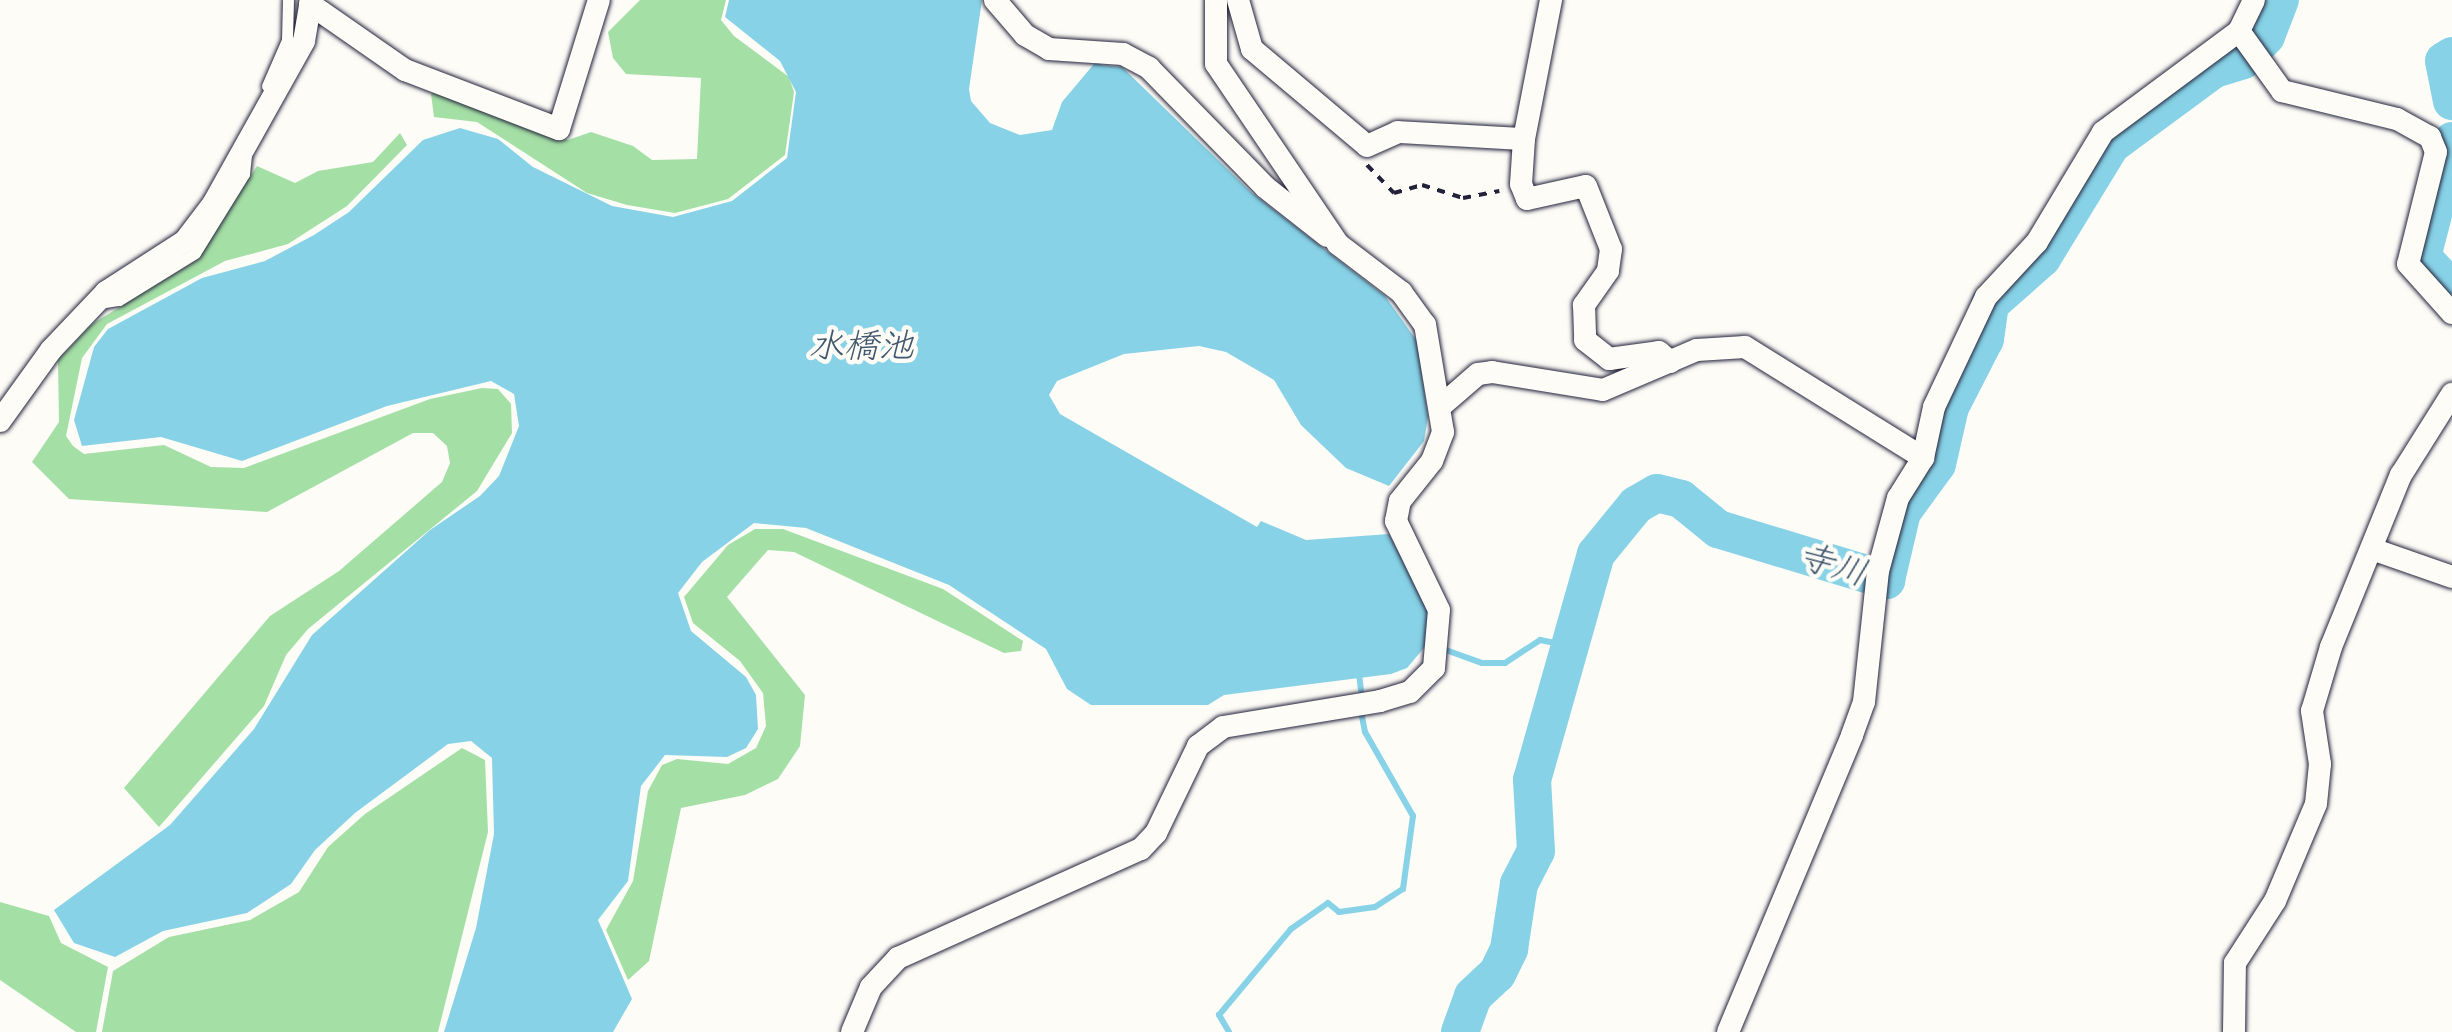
<!DOCTYPE html>
<meta charset="utf-8">
<style>
body{margin:0}
#map{position:relative;width:2452px;height:1032px;overflow:hidden;background:#fdfcf7;font-family:Itim,"Klee One",sans-serif}
div>[style]{position:absolute}
.green>*{inset:0;background:#a4dfa5}
.water>*{inset:0;background:#87d2e6}
.stream>*{height:6px;margin:-3px;padding:0 3px;transform-origin:3px;border-radius:3px;background:#87d2e6}
.river>*{height:38px;margin:-19px;padding:0 19px;transform-origin:19px;border-radius:19px;background:#87d2e6}
.path>*{height:4px;margin-top:-2px;transform-origin:0;background:repeating-linear-gradient(90deg,#22223b 0 8px,transparent 0 16px)}
.roads{filter:drop-shadow(0 0 2px #22223b) drop-shadow(0 0 2px #22223b)}
.service>*{height:11px;margin:-5.5px;padding:0 5.5px;transform-origin:5.5px;border-radius:5.5px;background:#fdfcf7}
.minor>*{height:22px;margin:-11px;padding:0 11px;transform-origin:11px;border-radius:11px;background:#fdfcf7}
span{translate:-50% -50%;white-space:nowrap;text-align:center;line-height:1.15;-webkit-text-stroke:9px #fdfcf7;paint-order:stroke}
.water-label{font-size:35px;color:#40576e;font-style:italic}
</style>
<div id="map">
<div class="green">
<div style="clip-path:polygon(640px 0,726px 0,721px 20px,734px 36px,789px 77px,794px 92px,785px 155px,728px 199px,675px 213px,627px 205px,587px 193px,477px 122px,434px 117px,431px 94px,439px 89px,568px 140px,591px 132px,633px 146px,652px 160px,697px 159px,701px 78px,626px 74px,613px 58px,608px 32px)"></div>
<div style="clip-path:polygon(400px 133px,407px 145px,347px 206px,288px 244px,225px 261px,107px 324px,82px 358px,66px 436px,73px 446px,84px 454px,164px 445px,211px 467px,244px 468px,430px 399px,482px 388px,498px 389px,511px 404px,512px 433px,477px 491px,308px 629px,286px 655px,264px 706px,159px 827px,124px 788px,270px 616px,339px 571px,442px 482px,450px 463px,447px 446px,433px 433px,413px 433px,267px 512px,69px 499px,32px 462px,59px 422px,58px 360px,92px 324px,197px 260px,257px 166px,295px 183px,318px 171px,373px 162px)"></div>
<div style="clip-path:polygon(755px 529px,783px 529px,943px 589px,1023px 641px,1021px 651px,1004px 653px,794px 552px,768px 550px,727px 597px,805px 695px,800px 746px,778px 779px,745px 795px,681px 808px,649px 961px,628px 980px,606px 930px,633px 881px,648px 791px,662px 765px,677px 759px,728px 764px,756px 748px,766px 726px,763px 693px,740px 661px,693px 623px,684px 597px,728px 545px)"></div>
<div style="clip-path:polygon(462px 748px,485px 760px,488px 832px,438px 1032px,102px 1032px,113px 971px,169px 937px,250px 920px,299px 892px,328px 847px,365px 814px)"></div>
<div style="clip-path:polygon(0 902px,49px 916px,61px 943px,108px 967px,96px 1032px,76px 1032px,0 980px)"></div>
</div>
<div class="water">
<div style="clip-path:polygon(729px 0,982px 0,969px 89px,971px 101px,990px 123px,1020px 135px,1052px 130px,1062px 102px,1099px 58px,1101px 65px,1122px 67px,1251px 192px,1385px 296px,1417px 341px,1428px 417px,1424px 441px,1389px 486px,1346px 468px,1301px 425px,1274px 380px,1226px 352px,1199px 346px,1124px 354px,1057px 381px,1049px 395px,1060px 414px,1257px 527px,1261px 521px,1306px 540px,1389px 534px,1432px 615px,1434px 636px,1407px 668px,1391px 674px,1224px 695px,1208px 705px,1091px 705px,1067px 689px,1046px 649px,949px 585px,806px 528px,754px 523px,702px 562px,678px 593px,691px 631px,746px 677px,756px 695px,758px 729px,746px 748px,727px 757px,665px 755px,641px 786px,628px 881px,598px 920px,632px 999px,613px 1032px,444px 1032px,476px 928px,494px 834px,492px 758px,471px 741px,448px 744px,355px 813px,315px 850px,291px 884px,247px 913px,163px 931px,115px 957px,74px 943px,54px 910px,170px 825px,254px 729px,312px 635px,430px 530px,480px 496px,499px 476px,519px 426px,514px 394px,491px 381px,387px 406px,242px 461px,161px 437px,82px 446px,74px 420px,94px 347px,108px 329px,202px 278px,265px 261px,314px 235px,349px 212px,423px 140px,460px 128px,498px 139px,533px 167px,612px 206px,673px 217px,732px 201px,787px 158px,796px 92px,780px 61px,725px 17px)"></div>
</div>
<div class="stream">
<div style="left:1443px;top:649px;width:41px;rotate:19.7deg"></div>
<div style="left:1482px;top:663px;width:23px"></div>
<div style="left:1505px;top:663px;width:42px;rotate:-33.3deg"></div>
<div style="left:1540px;top:640px;width:33px;rotate:11deg"></div>
<div style="left:1359px;top:674px;width:16px;rotate:83deg"></div>
<div style="left:1229px;top:1032px;width:20px;rotate:-120deg"></div>
<div style="left:1219px;top:1015px;width:112px;rotate:-50.1deg"></div>
<div style="left:1291px;top:929px;width:45px;rotate:-35.1deg"></div>
<div style="left:1328px;top:903px;width:14px;rotate:39deg"></div>
<div style="left:1339px;top:912px;width:36px;rotate:-8deg"></div>
<div style="left:1375px;top:907px;width:33px;rotate:-33deg"></div>
<div style="left:1403px;top:889px;width:74px;rotate:-82.2deg"></div>
<div style="left:1413px;top:816px;width:97px;rotate:-119.7deg"></div>
<div style="left:1365px;top:732px;width:21px;rotate:-101deg"></div>
</div>
<div class="river">
<div style="left:2452px;top:56px;width:9px;rotate:148deg"></div>
<div style="left:2444px;top:61px;width:41px;rotate:78.7deg"></div>
<div style="left:2452px;top:141px;width:120px;rotate:104.5deg"></div>
<div style="left:2422px;top:257px;width:44px;rotate:46.8deg"></div>
<div style="left:1460px;top:1032px;width:38px;rotate:-70deg"></div>
<div style="left:1473px;top:996px;width:33px;rotate:-43deg"></div>
<div style="left:1497px;top:974px;width:28px;rotate:-64deg"></div>
<div style="left:1509px;top:949px;width:66px;rotate:-81.3deg"></div>
<div style="left:1519px;top:884px;width:37px;rotate:-63deg"></div>
<div style="left:1536px;top:851px;width:71px;rotate:-93.2deg"></div>
<div style="left:1532px;top:780px;width:235px;rotate:-74.2deg"></div>
<div style="left:1596px;top:554px;width:63px;rotate:-50.8deg"></div>
<div style="left:1636px;top:505px;width:24px;rotate:-30deg"></div>
<div style="left:1657px;top:493px;width:25px;rotate:14deg"></div>
<div style="left:1681px;top:499px;width:48px;rotate:39deg"></div>
<div style="left:1718px;top:529px;width:176px;rotate:16.9deg"></div>
<div style="left:1886px;top:580px;width:70px;rotate:-76.8deg"></div>
<div style="left:1902px;top:512px;width:59px;rotate:-53.9deg"></div>
<div style="left:1937px;top:464px;width:58px;rotate:-77.2deg"></div>
<div style="left:1950px;top:407px;width:76px;rotate:-62.8deg"></div>
<div style="left:1985px;top:339px;width:35px;rotate:-82deg"></div>
<div style="left:1990px;top:304px;width:69px;rotate:-41.5deg"></div>
<div style="left:2042px;top:258px;width:132px;rotate:-58.6deg"></div>
<div style="left:2111px;top:145px;width:128px;rotate:-36.4deg"></div>
<div style="left:2214px;top:69px;width:30px;rotate:-17deg"></div>
<div style="left:2243px;top:60px;width:33px;rotate:-46deg"></div>
<div style="left:2266px;top:36px;width:39px;rotate:-69deg"></div>
</div>
<div class="path">
<div style="left:1367px;top:165px;width:39px;rotate:46deg"></div>
<div style="left:1394px;top:193px;width:29px;rotate:-16deg"></div>
<div style="left:1422px;top:185px;width:43px;rotate:17.6deg"></div>
<div style="left:1463px;top:198px;width:37px;rotate:-11deg"></div>
</div>
<div class="roads">
<div class="service">
<div style="left:267px;top:86px;width:50px;rotate:-66.5deg"></div>
<div style="left:287px;top:40px;width:40px;rotate:-88.6deg"></div>
<div style="left:99px;top:303px;width:20px;rotate:-9deg"></div>
<div style="left:119px;top:300px;width:89px;rotate:-31.7deg"></div>
<div style="left:195px;top:253px;width:93px;rotate:-58.2deg"></div>
<div style="left:244px;top:174px;width:18px;rotate:-84deg"></div>
</div>
<div class="minor">
<div style="left:995px;top:0;width:46px;rotate:49.4deg"></div>
<div style="left:1025px;top:35px;width:28px;rotate:30deg"></div>
<div style="left:1049px;top:49px;width:74px;rotate:3.9deg"></div>
<div style="left:1123px;top:54px;width:30px;rotate:28deg"></div>
<div style="left:1149px;top:68px;width:166px;rotate:45.7deg"></div>
<div style="left:1265px;top:187px;width:79px;rotate:38.3deg"></div>
<div style="left:1238px;top:0;width:51px;rotate:74.1deg"></div>
<div style="left:1252px;top:49px;width:150px;rotate:40.1deg"></div>
<div style="left:1367px;top:146px;width:34px;rotate:-24deg"></div>
<div style="left:1398px;top:132px;width:126px;rotate:3.2deg"></div>
<div style="left:1524px;top:139px;width:142px;rotate:-79deg"></div>
<div style="left:310px;top:4px;width:116px;rotate:34.8deg"></div>
<div style="left:405px;top:70px;width:165px;rotate:21deg"></div>
<div style="left:559px;top:129px;width:135px;rotate:-72.8deg"></div>
<div style="left:2239px;top:31px;width:74px;rotate:54.4deg"></div>
<div style="left:2282px;top:91px;width:118px;rotate:13.7deg"></div>
<div style="left:2397px;top:119px;width:38px;rotate:29deg"></div>
<div style="left:2430px;top:137px;width:16px;rotate:68deg"></div>
<div style="left:2436px;top:152px;width:115px;rotate:104deg"></div>
<div style="left:2408px;top:264px;width:66px;rotate:48.1deg"></div>
<div style="left:1524px;top:139px;width:45px;rotate:93.8deg"></div>
<div style="left:1521px;top:184px;width:16px;rotate:68deg"></div>
<div style="left:1527px;top:199px;width:60px;rotate:-12.4deg"></div>
<div style="left:1586px;top:186px;width:68px;rotate:68.4deg"></div>
<div style="left:1611px;top:249px;width:22px;rotate:98deg"></div>
<div style="left:1608px;top:271px;width:42px;rotate:125.2deg"></div>
<div style="left:1584px;top:305px;width:35px;rotate:88deg"></div>
<div style="left:1585px;top:340px;width:31px;rotate:38deg"></div>
<div style="left:1609px;top:359px;width:50px;rotate:-8deg"></div>
<div style="left:1659px;top:352px;width:15px;rotate:42deg"></div>
<div style="left:1441px;top:406px;width:49px;rotate:-40.9deg"></div>
<div style="left:1478px;top:374px;width:14px;rotate:-8deg"></div>
<div style="left:1492px;top:372px;width:112px;rotate:9.2deg"></div>
<div style="left:1603px;top:390px;width:102px;rotate:-23.1deg"></div>
<div style="left:1697px;top:350px;width:48px;rotate:-3.6deg"></div>
<div style="left:1745px;top:347px;width:210px;rotate:31.9deg"></div>
<div style="left:0;top:421px;width:87px;rotate:-54.3deg"></div>
<div style="left:51px;top:350px;width:80px;rotate:-46.5deg"></div>
<div style="left:106px;top:292px;width:94px;rotate:-32.8deg"></div>
<div style="left:185px;top:241px;width:46px;rotate:-52.9deg"></div>
<div style="left:213px;top:204px;width:187px;rotate:-60.8deg"></div>
<div style="left:304px;top:41px;width:42px;rotate:-80.3deg"></div>
<div style="left:2372px;top:549px;width:85px;rotate:19.3deg"></div>
<div style="left:852px;top:1032px;width:49px;rotate:-67.1deg"></div>
<div style="left:871px;top:987px;width:40px;rotate:-47deg"></div>
<div style="left:898px;top:958px;width:266px;rotate:-24.2deg"></div>
<div style="left:1141px;top:849px;width:22px;rotate:-47deg"></div>
<div style="left:1156px;top:833px;width:97px;rotate:-64.2deg"></div>
<div style="left:1198px;top:746px;width:31px;rotate:-37deg"></div>
<div style="left:1223px;top:727px;width:159px;rotate:-9.4deg"></div>
<div style="left:1380px;top:701px;width:31px;rotate:-17deg"></div>
<div style="left:1410px;top:692px;width:34px;rotate:-45deg"></div>
<div style="left:1434px;top:668px;width:58px;rotate:-85.1deg"></div>
<div style="left:1439px;top:610px;width:99px;rotate:-115.8deg"></div>
<div style="left:1396px;top:521px;width:20px;rotate:-79deg"></div>
<div style="left:1400px;top:501px;width:51px;rotate:-51.3deg"></div>
<div style="left:1432px;top:461px;width:31px;rotate:-69deg"></div>
<div style="left:1443px;top:432px;width:109px;rotate:-99.5deg"></div>
<div style="left:1425px;top:325px;width:41px;rotate:-126deg"></div>
<div style="left:1401px;top:292px;width:79px;rotate:-142.7deg"></div>
<div style="left:1338px;top:244px;width:217px;rotate:-124.1deg"></div>
<div style="left:1216px;top:64px;width:64px;rotate:-90deg"></div>
<div style="left:1728px;top:1032px;width:322px;rotate:-67.3deg"></div>
<div style="left:1852px;top:735px;width:35px;rotate:-70deg"></div>
<div style="left:1864px;top:702px;width:132px;rotate:-83.9deg"></div>
<div style="left:1878px;top:571px;width:76px;rotate:-74.7deg"></div>
<div style="left:1898px;top:498px;width:47px;rotate:-58deg"></div>
<div style="left:1923px;top:458px;width:52px;rotate:-77.8deg"></div>
<div style="left:1934px;top:407px;width:122px;rotate:-64.7deg"></div>
<div style="left:1986px;top:297px;width:75px;rotate:-47.2deg"></div>
<div style="left:2037px;top:242px;width:128px;rotate:-59deg"></div>
<div style="left:2103px;top:132px;width:169px;rotate:-36.6deg"></div>
<div style="left:2239px;top:31px;width:34px;rotate:-64deg"></div>
<div style="left:2234px;top:1032px;width:69px;rotate:-89.2deg"></div>
<div style="left:2235px;top:963px;width:74px;rotate:-57.2deg"></div>
<div style="left:2275px;top:901px;width:105px;rotate:-67.1deg"></div>
<div style="left:2316px;top:804px;width:40px;rotate:-84.3deg"></div>
<div style="left:2320px;top:764px;width:54px;rotate:-98.6deg"></div>
<div style="left:2312px;top:711px;width:67px;rotate:-73.5deg"></div>
<div style="left:2331px;top:647px;width:186px;rotate:-67.9deg"></div>
<div style="left:2401px;top:475px;width:96px;rotate:-57.8deg"></div>
</div>
</div>
<div class="water-label">
<span style="left:861px;top:345px">水橋池</span>
<span style="left:1833px;top:564px;rotate:17deg">寺川</span>
</div>
</div>
